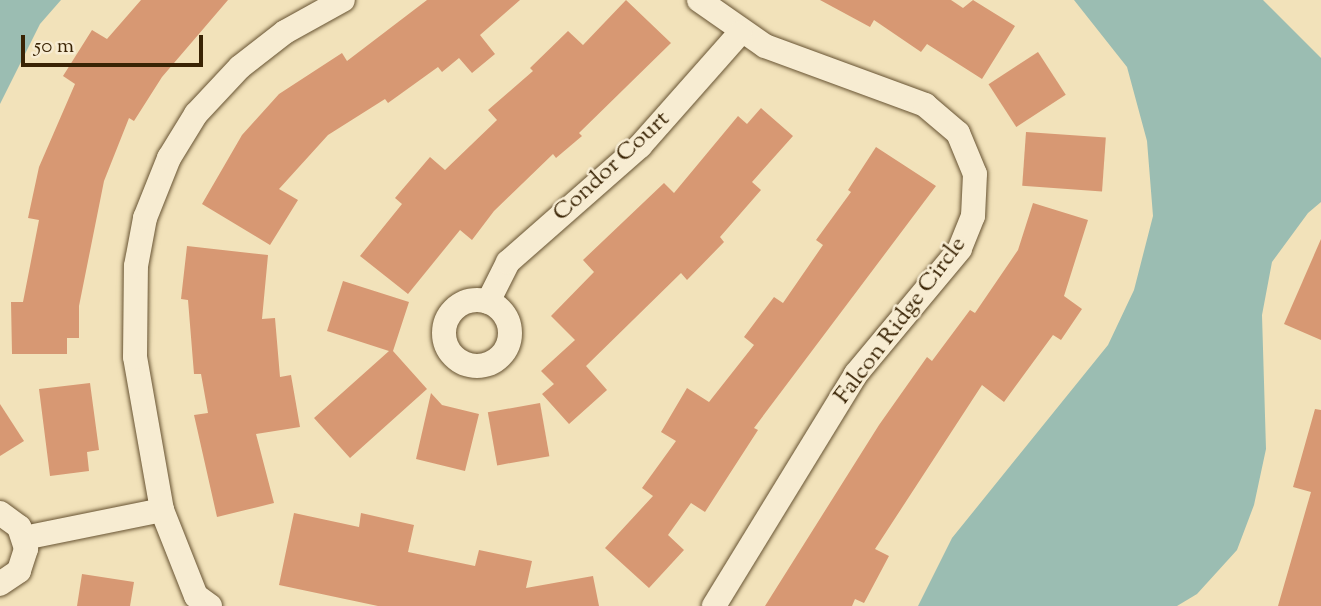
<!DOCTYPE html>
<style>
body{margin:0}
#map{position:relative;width:1321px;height:606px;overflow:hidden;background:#f2e2ba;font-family:"Sorts Mill Goudy",serif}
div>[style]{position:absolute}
.water>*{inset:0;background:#9bbdb2}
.building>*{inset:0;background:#d79873;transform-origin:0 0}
.roads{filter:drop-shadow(0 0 2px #675332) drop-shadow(0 0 2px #675332)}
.street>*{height:24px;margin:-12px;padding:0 12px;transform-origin:12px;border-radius:12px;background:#f7ecd2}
.street>.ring{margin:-12px;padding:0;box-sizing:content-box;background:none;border:24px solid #f7ecd2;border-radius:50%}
span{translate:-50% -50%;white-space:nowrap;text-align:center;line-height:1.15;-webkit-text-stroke:5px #f7ecd2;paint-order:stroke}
.street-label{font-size:24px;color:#392304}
.scale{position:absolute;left:21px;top:35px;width:182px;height:32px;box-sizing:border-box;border:4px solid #392304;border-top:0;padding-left:9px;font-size:21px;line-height:24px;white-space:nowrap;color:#392304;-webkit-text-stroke:5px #f7ecd2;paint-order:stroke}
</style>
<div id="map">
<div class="water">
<div style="clip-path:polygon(0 0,61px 0,40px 24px,0 104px)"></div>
<div style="clip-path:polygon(1074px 0,1263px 0,1321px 58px,1321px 202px,1308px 213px,1272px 262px,1262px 315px,1266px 449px,1254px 505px,1237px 550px,1197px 594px,1177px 606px,918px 606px,952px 538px,1108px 345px,1134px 290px,1153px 216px,1147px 141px,1127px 67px)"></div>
</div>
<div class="building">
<div style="clip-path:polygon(141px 0,228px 0,162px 77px,134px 121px,129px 118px,104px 181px,79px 306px,79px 338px,67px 338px,67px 354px,12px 354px,11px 302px,23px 302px,39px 220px,28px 218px,39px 167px,75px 84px,63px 76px,92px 30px,107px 39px)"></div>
<div style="clip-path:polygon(427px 0,520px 0,480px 35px,495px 54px,472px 73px,459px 58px,442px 72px,438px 67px,388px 103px,385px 99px,328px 135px,279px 189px,298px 200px,270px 245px,202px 204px,242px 135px,279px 94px,342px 53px,347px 61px)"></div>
<div style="clip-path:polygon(626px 0,671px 43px,579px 133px,582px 136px,556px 158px,553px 154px,494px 211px,472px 240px,460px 230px,408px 294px,360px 256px,402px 204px,395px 198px,430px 157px,445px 170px,497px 120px,488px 110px,533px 71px,530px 68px,568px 31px,583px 45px)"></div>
<div style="clip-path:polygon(820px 0,951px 0,963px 8px,973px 0,1015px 26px,982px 79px,927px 44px,921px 52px,874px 20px,870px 27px)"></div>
<div style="left:1038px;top:52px;width:51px;height:59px;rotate:57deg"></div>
<div style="clip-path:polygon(761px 108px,793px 136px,752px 182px,761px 190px,720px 237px,724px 242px,687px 280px,681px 273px,586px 366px,607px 390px,569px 424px,542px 394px,554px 384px,541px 371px,575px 340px,551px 316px,594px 272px,583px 260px,664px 183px,674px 193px,738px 116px,747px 124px)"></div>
<div style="left:1026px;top:132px;width:80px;height:54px;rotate:4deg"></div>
<div style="clip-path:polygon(876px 147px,936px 186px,754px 428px,758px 430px,705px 512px,691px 503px,668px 535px,684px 550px,649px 588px,605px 548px,653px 496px,642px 488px,676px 441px,661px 432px,687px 388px,709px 402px,754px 345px,744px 337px,774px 297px,783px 303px,823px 245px,816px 240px,851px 192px,848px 190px)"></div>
<div style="clip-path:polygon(1033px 203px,1088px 220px,1064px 296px,1082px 309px,1061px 340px,1053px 335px,1004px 402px,982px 385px,875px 549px,889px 556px,864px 603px,855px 599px,852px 606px,765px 606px,879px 425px,927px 357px,932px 361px,970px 310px,975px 313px,1018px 250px)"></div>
<div style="clip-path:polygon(1321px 239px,1321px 340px,1284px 324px)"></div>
<div style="clip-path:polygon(187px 246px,268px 255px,262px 319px,275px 318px,280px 377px,291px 375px,300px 427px,256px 434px,274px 503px,217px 517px,194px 415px,208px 413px,201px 374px,194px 374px,188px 300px,181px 299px)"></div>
<div style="clip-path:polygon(343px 281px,409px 302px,393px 351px,427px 389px,350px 458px,314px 418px,389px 351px,327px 331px)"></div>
<div style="clip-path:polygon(90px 383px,99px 450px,87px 452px,89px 471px,50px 476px,39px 389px)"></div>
<div style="clip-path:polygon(431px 393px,442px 405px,479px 414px,465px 471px,416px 459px)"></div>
<div style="left:540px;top:403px;width:54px;height:53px;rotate:80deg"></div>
<div style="clip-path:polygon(0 404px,24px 441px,0 456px)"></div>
<div style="clip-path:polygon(1315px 409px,1321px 410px,1321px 606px,1278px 606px,1311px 492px,1293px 487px)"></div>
<div style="clip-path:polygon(294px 513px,359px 527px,361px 513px,414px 525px,408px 552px,475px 566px,479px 550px,532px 561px,526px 588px,593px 576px,599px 606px,378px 606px,279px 585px)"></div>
<div style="clip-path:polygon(82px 574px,134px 582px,130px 606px,77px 606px)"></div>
</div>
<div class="roads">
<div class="street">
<div style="left:699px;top:0;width:80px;rotate:34.9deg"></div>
<div style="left:765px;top:46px;width:171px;rotate:20.2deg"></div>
<div style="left:925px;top:105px;width:43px;rotate:40.3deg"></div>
<div style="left:958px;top:133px;width:44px;rotate:67.5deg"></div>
<div style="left:975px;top:174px;width:42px;rotate:92.7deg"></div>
<div style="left:973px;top:216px;width:35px;rotate:112deg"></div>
<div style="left:960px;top:249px;width:163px;rotate:129.8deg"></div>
<div style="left:856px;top:374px;width:272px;rotate:121.5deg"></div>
<div class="ring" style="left:444px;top:300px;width:42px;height:42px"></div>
<div style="left:488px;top:302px;width:45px;rotate:-63.4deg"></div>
<div style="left:508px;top:262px;width:176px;rotate:-41.3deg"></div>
<div style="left:640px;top:146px;width:151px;rotate:-48.5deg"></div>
<div style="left:0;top:513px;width:24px;rotate:36deg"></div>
<div style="left:19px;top:527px;width:23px;rotate:72deg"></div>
<div style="left:26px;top:549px;width:23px;rotate:108deg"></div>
<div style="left:19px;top:571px;width:23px;rotate:146deg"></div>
<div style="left:24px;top:538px;width:141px;rotate:-11.5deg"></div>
<div style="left:210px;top:606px;width:17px;rotate:-144deg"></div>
<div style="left:196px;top:596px;width:92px;rotate:-111.6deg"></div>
<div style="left:162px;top:510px;width:155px;rotate:-100deg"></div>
<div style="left:135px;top:357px;width:91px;rotate:-89.4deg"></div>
<div style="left:136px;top:266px;width:49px;rotate:-79.4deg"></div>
<div style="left:145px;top:218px;width:65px;rotate:-68.2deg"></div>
<div style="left:169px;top:158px;width:52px;rotate:-58.5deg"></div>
<div style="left:196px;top:114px;width:64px;rotate:-46.9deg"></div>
<div style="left:240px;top:67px;width:57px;rotate:-37.9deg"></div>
<div style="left:285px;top:32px;width:66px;rotate:-28.9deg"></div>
</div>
</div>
<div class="street-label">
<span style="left:612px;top:167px;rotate:-43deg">Condor Court</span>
<span style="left:901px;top:321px;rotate:-53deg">Falcon Ridge Circle</span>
</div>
<div class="scale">50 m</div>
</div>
